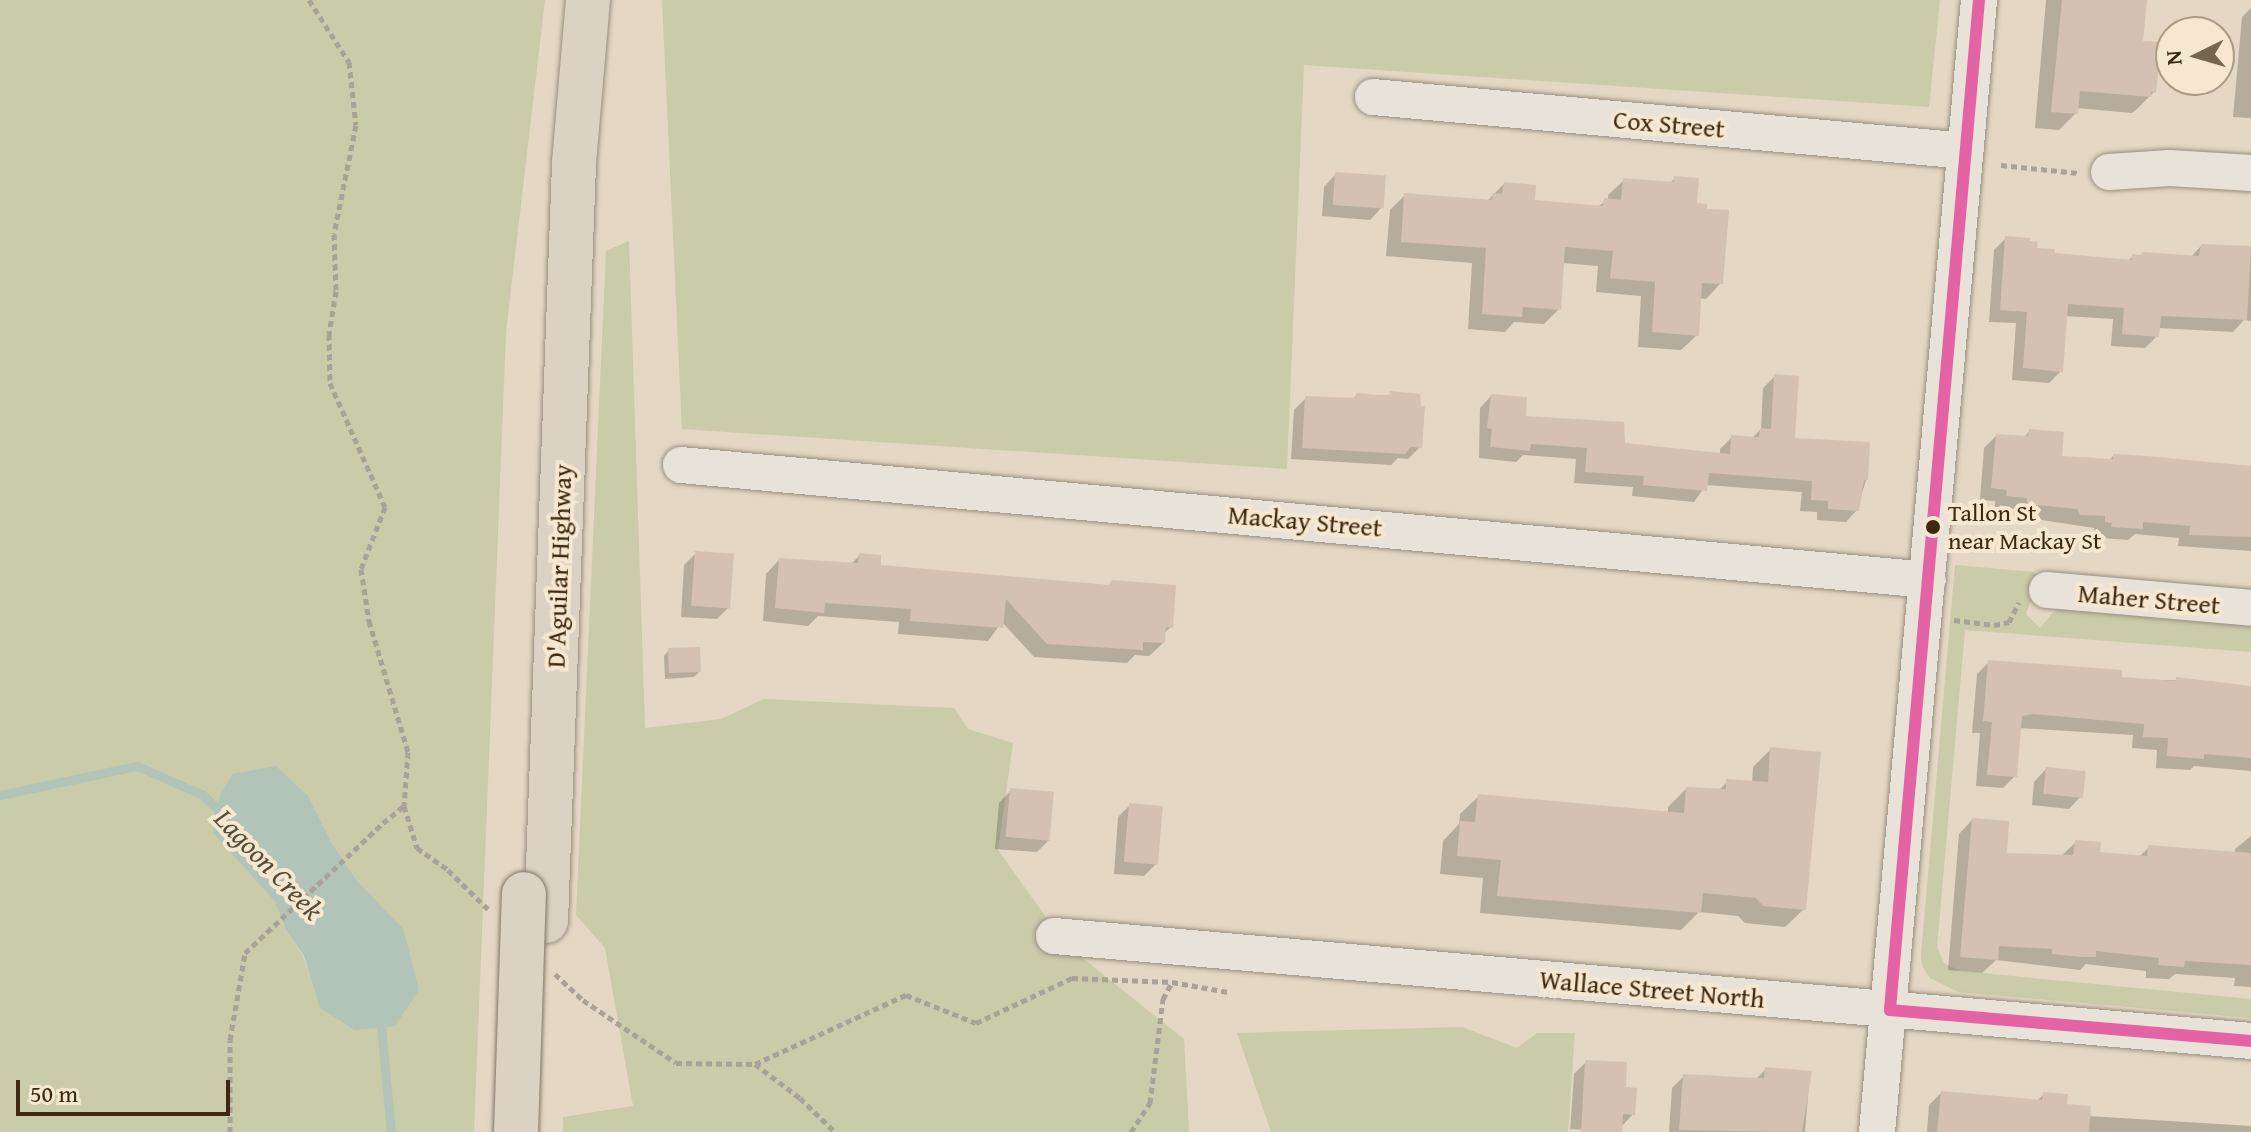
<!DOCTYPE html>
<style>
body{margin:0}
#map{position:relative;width:2251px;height:1132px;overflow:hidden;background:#e4d7c3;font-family:"Gentium Book Plus",serif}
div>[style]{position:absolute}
.green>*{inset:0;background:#cacba8}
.water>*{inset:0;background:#b2c3b8}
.shadow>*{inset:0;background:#0003}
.stream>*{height:9px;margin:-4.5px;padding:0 4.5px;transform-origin:4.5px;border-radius:4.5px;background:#b2c3b8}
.building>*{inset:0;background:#d4c1b2;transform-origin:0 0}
.path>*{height:5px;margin-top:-2.5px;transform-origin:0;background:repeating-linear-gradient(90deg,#a9a298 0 6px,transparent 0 10px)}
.roads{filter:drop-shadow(0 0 2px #988e80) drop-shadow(0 0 2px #988e80)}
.minor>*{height:36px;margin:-18px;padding:0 18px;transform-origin:18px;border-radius:18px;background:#e9e2d8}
.highway>*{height:44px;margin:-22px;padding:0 22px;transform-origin:22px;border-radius:22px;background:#dcd2c3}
.bridges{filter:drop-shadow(0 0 2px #807669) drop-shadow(0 0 2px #807669)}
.highway-bridge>*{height:44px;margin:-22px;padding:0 22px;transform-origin:22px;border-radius:22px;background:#dcd2c3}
.bus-1>*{height:12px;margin:-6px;padding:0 6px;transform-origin:6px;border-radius:6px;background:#e463a4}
.dots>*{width:22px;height:22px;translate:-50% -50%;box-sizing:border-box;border:4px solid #f6e7d0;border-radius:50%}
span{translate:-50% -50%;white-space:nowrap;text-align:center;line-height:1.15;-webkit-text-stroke:8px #f6e7d0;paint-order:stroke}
.bus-label{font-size:24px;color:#3d2910}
.left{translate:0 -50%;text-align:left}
.street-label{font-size:26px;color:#3d2910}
.water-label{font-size:28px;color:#554d39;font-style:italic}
.north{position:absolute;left:2155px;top:16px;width:80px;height:80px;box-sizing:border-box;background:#f6e7d0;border:2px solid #ac9b83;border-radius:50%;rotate:265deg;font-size:22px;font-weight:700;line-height:32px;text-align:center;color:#3d2910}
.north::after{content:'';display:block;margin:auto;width:28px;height:36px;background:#77664f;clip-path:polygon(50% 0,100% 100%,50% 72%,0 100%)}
.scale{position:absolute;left:16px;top:1080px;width:214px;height:36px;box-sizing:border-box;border:4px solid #3d2910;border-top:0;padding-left:10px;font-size:24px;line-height:28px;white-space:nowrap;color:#3d2910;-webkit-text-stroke:6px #f6e7d0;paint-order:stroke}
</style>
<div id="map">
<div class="green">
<div style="clip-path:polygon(evenodd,0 0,545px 0,506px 332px,474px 1132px,0 1132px,0 0,331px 842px,357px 881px,403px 928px,321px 1008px,303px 956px,286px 930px,274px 900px,331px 842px)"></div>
<div style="clip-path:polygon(662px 0,1940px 0,1929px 107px,1304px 65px,1287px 469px,682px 429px)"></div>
<div style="clip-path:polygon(629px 241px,645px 728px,721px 719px,764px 699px,954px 708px,968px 729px,1013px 743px,998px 850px,1066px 945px,1184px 1039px,1189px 1132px,563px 1132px,563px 1117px,633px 1106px,605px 948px,576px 915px,606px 251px)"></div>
<div style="clip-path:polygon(1955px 565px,2035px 572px,2037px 585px,2026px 614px,2040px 628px,2054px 611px,2072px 606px,2251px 621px,2251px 652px,1965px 630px,1937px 947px,1944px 963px,1960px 971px,2251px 999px,2251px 1018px,1958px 992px,1930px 978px,1922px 966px,1921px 955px)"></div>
<div style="clip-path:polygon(1462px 1027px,1517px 1048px,1537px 1033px,1575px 1033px,1568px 1132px,1271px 1132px,1237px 1033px)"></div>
</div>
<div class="water">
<div style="clip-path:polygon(276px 766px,308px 796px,331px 842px,357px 881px,403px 928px,419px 990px,395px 1026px,355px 1030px,320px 1008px,304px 956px,286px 930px,274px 900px,213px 833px,219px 798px,232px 774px)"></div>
</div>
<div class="shadow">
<div style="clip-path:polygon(2046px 0,2145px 0,2141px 43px,2154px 92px,2137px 109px,2132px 113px,2077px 108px,2076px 113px,2059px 130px,2035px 128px)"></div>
<div style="clip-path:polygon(2251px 8px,2251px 118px,2233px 117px,2242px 17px)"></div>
<div style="clip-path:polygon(1336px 174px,1382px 207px,1370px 220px,1322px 216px,1324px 187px)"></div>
<div style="clip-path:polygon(1675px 178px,1695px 205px,1721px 283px,1706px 299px,1699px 298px,1697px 335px,1681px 350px,1638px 347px,1641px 296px,1596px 292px,1598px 266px,1562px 263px,1559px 309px,1544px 324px,1514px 322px,1505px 332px,1468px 329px,1472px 263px,1386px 256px,1390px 210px,1405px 195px,1487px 201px,1504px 184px,1532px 202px,1597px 207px,1608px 200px,1608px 195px,1624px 180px,1670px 183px)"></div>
<div style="clip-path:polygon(2006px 238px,2035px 250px,2078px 258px,2128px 261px,2133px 256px,2190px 258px,2201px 246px,2251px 249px,2251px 321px,2244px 320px,2233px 332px,2158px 328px,2157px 336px,2145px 348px,2111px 346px,2113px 319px,2065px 316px,2061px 371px,2049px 383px,2012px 380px,2016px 323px,1989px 322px,1994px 250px)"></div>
<div style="clip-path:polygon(1775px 376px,1793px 439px,1866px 480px,1857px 510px,1846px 522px,1817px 520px,1817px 512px,1800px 511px,1802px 492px,1706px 485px,1694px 502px,1632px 496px,1633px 487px,1574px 483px,1576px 459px,1523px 455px,1516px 462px,1479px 458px,1480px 408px,1491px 396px,1524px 418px,1623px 445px,1720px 455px,1720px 449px,1732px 437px,1752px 438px,1761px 429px,1763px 388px)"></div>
<div style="clip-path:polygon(1357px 395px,1418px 396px,1420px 447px,1408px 459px,1398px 458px,1391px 465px,1291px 459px,1294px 410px,1306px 398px,1352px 400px)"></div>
<div style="clip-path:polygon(2030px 431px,2059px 458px,2109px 461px,2113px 456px,2251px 484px,2251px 551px,2178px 546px,2179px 538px,2135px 534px,2128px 540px,2100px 538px,2100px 534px,2094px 534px,2094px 528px,2015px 516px,2016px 509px,1995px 507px,1995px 501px,1980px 500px,1984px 448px,1996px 436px,2023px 438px)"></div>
<div style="clip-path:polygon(696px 553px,729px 607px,717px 619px,681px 617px,684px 565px)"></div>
<div style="clip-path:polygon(860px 555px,879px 566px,1107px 587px,1112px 582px,1171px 627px,1163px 634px,1163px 643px,1149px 656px,1135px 655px,1127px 663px,1034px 657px,1002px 622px,988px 641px,898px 634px,899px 622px,818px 616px,808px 626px,763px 621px,766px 574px,779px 560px,850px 565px)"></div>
<div style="clip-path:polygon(669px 650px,699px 672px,694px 677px,665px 679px,664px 656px)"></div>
<div style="clip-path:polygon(1989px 662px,2119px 679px,2209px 681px,2251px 687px,2251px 771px,2194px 766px,2190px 770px,2156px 768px,2157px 750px,2132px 748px,2133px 735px,2019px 728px,2015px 776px,2003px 788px,1976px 786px,1980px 733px,1972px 733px,1977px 674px)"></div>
<div style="clip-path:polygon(1771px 749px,1804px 909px,1785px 927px,1745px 923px,1738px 916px,1699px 912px,1681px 930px,1480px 913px,1483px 878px,1440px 874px,1443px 841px,1459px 824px,1460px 814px,1479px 796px,1668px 813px,1668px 807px,1686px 789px,1718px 791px,1727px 782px,1752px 783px,1753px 767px)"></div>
<div style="clip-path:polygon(2046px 769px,2081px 796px,2069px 809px,2032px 805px,2034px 782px)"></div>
<div style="clip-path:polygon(1011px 790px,1049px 840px,1037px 852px,995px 849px,999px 803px)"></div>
<div style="clip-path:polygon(1130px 805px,1156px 864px,1144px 876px,1114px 874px,1118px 817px)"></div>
<div style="clip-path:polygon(1972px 820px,2005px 855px,2061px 856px,2076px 842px,2098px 854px,2139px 857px,2148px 848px,2235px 854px,2235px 849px,2251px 836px,2251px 987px,2234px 986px,2235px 978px,2175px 974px,2169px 979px,2146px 978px,2146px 971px,2086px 964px,2080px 970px,1996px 960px,1982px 973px,1948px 970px,1959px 834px)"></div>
<div style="clip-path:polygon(1586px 1062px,1624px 1089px,1633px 1114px,1621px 1127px,1620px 1132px,1571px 1129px,1570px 1132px,1574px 1074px)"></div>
<div style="clip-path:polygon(1766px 1069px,1810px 1072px,1805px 1132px,1669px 1132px,1672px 1088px,1684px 1076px,1755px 1080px)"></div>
<div style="clip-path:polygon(1941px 1093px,2036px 1102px,2044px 1094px,2088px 1116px,2251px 1126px,2251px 1132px,1927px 1132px,1929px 1105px)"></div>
</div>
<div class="stream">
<div style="left:0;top:795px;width:140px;rotate:-12deg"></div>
<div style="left:137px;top:766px;width:72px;rotate:23.7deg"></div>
<div style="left:203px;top:795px;width:32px;rotate:44deg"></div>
<div style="left:380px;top:1016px;width:117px;rotate:84.6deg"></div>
</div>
<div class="building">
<div style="clip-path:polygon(2062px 0,2147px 0,2143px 41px,2161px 42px,2156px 93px,2151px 92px,2151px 97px,2080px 91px,2078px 114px,2051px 112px)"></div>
<div style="left:1335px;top:172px;width:51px;height:33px;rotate:4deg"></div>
<div style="clip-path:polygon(1674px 176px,1699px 178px,1697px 203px,1707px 204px,1707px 209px,1729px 210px,1723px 284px,1702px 283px,1699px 336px,1652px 332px,1655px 282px,1610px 278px,1613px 251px,1565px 247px,1561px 310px,1523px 307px,1522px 317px,1482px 314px,1486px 248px,1401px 242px,1404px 193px,1492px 200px,1493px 193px,1502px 194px,1504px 182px,1536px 185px,1535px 200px,1603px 206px,1604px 198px,1621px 200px,1623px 178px,1674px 182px)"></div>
<div style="clip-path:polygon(2005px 236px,2030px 238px,2030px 241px,2038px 242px,2037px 248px,2055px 249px,2055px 253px,2132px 260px,2132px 254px,2141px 255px,2142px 252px,2199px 256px,2201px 244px,2251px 246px,2247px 320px,2161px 316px,2159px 337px,2122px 334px,2124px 308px,2068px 304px,2063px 372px,2023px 368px,2027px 312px,2000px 310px)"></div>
<div style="clip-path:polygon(1774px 374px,1799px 376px,1795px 438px,1870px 442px,1868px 480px,1864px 480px,1859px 511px,1828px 509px,1828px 501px,1811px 500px,1812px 481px,1709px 473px,1707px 491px,1643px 485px,1644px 476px,1585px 472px,1587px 448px,1531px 444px,1530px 451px,1490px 447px,1492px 429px,1487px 428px,1491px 394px,1527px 397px,1526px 416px,1624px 422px,1625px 443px,1730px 454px,1731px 435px,1759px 437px,1760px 428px,1771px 429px)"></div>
<div style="clip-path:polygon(1390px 391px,1420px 394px,1421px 406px,1425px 406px,1422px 448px,1411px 447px,1405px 454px,1302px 448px,1305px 396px,1356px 398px,1356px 393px,1389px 396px)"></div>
<div style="clip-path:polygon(2029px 429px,2064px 432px,2062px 456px,2113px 459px,2113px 454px,2147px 456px,2251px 466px,2251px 537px,2189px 535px,2190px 526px,2143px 522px,2143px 529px,2111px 527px,2112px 523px,2105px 522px,2105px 516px,2080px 515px,2077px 509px,2027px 504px,2027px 498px,2006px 496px,2007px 490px,1991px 488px,1996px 434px,2028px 436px)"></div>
<div style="left:695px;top:551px;width:39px;height:55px;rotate:4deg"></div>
<div style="clip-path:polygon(859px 553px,881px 555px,881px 565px,1110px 585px,1111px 580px,1176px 585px,1173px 628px,1166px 627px,1165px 643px,1143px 642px,1143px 650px,1047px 644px,1006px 599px,1003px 628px,910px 621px,911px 609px,825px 603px,824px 613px,775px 608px,779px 558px,858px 563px)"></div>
<div style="left:700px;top:647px;width:25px;height:32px;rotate:88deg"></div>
<div style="clip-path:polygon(1988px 660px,2122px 670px,2122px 677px,2176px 681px,2176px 677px,2251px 686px,2251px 758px,2204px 754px,2204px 759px,2167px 756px,2168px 738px,2143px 737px,2144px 724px,2033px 714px,2022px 716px,2017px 777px,1987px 775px,1992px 722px,1983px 721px)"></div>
<div style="clip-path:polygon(1770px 747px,1821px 752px,1806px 910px,1763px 906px,1756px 898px,1703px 893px,1701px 913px,1497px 896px,1501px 860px,1457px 856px,1460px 821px,1475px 822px,1478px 794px,1684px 813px,1686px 787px,1726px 789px,1726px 779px,1768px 782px)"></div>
<div style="left:2046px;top:767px;width:40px;height:27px;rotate:6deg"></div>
<div style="left:1010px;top:788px;width:44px;height:49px;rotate:5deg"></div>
<div style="left:1129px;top:803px;width:34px;height:59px;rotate:5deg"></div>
<div style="clip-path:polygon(1972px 818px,2009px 821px,2007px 853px,2073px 855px,2075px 840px,2101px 842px,2100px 852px,2147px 856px,2148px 845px,2251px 853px,2251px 965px,2185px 961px,2184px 967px,2158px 965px,2159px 958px,2096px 951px,2096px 957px,2083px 957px,2052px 954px,2052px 949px,1999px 946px,1998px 960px,1960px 957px)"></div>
<div style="clip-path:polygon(1585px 1060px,1627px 1062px,1626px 1087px,1637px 1088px,1635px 1115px,1623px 1114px,1622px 1132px,1581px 1132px)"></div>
<div style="clip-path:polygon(1765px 1067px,1812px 1071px,1802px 1132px,1679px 1130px,1683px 1074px,1757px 1078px,1764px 1078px)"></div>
<div style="clip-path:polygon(1941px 1091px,2042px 1100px,2043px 1092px,2068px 1094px,2067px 1104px,2091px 1106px,2089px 1132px,1937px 1132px)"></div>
</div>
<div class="path">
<div style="left:309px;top:0;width:74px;rotate:57.2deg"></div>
<div style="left:349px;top:62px;width:63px;rotate:83.7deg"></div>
<div style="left:356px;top:125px;width:111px;rotate:101.4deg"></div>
<div style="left:334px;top:234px;width:57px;rotate:88deg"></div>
<div style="left:336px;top:291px;width:44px;rotate:99.2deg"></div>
<div style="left:329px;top:334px;width:49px;rotate:88.8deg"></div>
<div style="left:330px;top:383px;width:136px;rotate:66.1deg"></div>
<div style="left:385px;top:507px;width:66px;rotate:111.2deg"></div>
<div style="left:361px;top:569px;width:53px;rotate:81.3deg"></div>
<div style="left:369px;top:621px;width:137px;rotate:73.4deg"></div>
<div style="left:408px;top:752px;width:54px;rotate:94.2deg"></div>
<div style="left:2001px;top:165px;width:78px;rotate:5.9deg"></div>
<div style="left:1954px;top:620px;width:40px;rotate:7.1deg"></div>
<div style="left:1994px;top:625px;width:15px;rotate:-11deg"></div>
<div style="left:2009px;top:622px;width:22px;rotate:-63deg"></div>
<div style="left:555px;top:974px;width:38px;rotate:43deg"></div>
<div style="left:583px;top:1000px;width:112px;rotate:34.1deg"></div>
<div style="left:676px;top:1063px;width:79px;rotate:0.7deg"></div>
<div style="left:755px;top:1064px;width:166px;rotate:-24.6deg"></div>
<div style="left:906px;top:995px;width:75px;rotate:21.8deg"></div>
<div style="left:976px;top:1023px;width:106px;rotate:-25.1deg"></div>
<div style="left:1072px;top:978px;width:100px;rotate:2.3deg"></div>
<div style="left:1172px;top:982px;width:57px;rotate:10.1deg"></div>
<div style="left:755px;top:1064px;width:56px;rotate:37.1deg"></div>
<div style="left:800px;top:1098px;width:49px;rotate:44.2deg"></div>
<div style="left:230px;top:1132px;width:92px;rotate:-90deg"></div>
<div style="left:230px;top:1040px;width:88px;rotate:-80.2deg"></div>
<div style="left:245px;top:953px;width:190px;rotate:-43.3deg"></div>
<div style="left:383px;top:823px;width:27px;rotate:-39deg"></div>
<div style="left:404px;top:806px;width:44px;rotate:72.8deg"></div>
<div style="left:417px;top:848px;width:38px;rotate:35deg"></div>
<div style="left:448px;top:870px;width:56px;rotate:44.3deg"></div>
<div style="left:1131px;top:1132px;width:35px;rotate:-57deg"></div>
<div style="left:1150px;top:1103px;width:105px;rotate:-82.9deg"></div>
<div style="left:1163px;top:999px;width:19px;rotate:-62deg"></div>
</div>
<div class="roads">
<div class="minor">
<div style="left:1373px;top:97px;width:595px;rotate:5.2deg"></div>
<div style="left:2109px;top:172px;width:61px;rotate:-3.8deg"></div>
<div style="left:2170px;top:168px;width:81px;rotate:3.5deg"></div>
<div style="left:681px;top:465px;width:1252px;rotate:5.27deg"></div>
<div style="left:2047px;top:590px;width:205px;rotate:5deg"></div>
<div style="left:1054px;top:936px;width:1202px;rotate:5.01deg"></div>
<div style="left:1877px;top:1132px;width:1137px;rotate:-84.85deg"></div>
</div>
<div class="highway">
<div style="left:546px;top:921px;width:759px;rotate:-87.88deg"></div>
<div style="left:574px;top:163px;width:164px;rotate:-85.1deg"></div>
</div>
</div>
<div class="bridges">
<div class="highway-bridge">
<div style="left:516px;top:1132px;width:238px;rotate:-88.1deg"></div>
</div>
</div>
<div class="bus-1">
<div style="left:1979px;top:0;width:1014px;rotate:95.04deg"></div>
<div style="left:1890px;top:1010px;width:362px;rotate:4.9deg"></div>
</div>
<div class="dots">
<div style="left:1933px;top:527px;background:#3d2910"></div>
</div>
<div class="bus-label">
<span class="left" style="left:1948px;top:527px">Tallon St<br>near Mackay St</span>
</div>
<div class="street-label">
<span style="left:1669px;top:124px;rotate:5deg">Cox Street</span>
<span style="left:1305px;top:521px;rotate:5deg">Mackay Street</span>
<span style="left:559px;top:566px;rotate:-88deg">D'Aguilar Highway</span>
<span style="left:2149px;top:599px;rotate:5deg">Maher Street</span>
<span style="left:1652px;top:989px;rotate:5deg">Wallace Street North</span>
</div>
<div class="water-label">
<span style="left:269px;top:864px;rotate:46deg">Lagoon Creek</span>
</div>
<div class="north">N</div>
<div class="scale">50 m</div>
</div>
